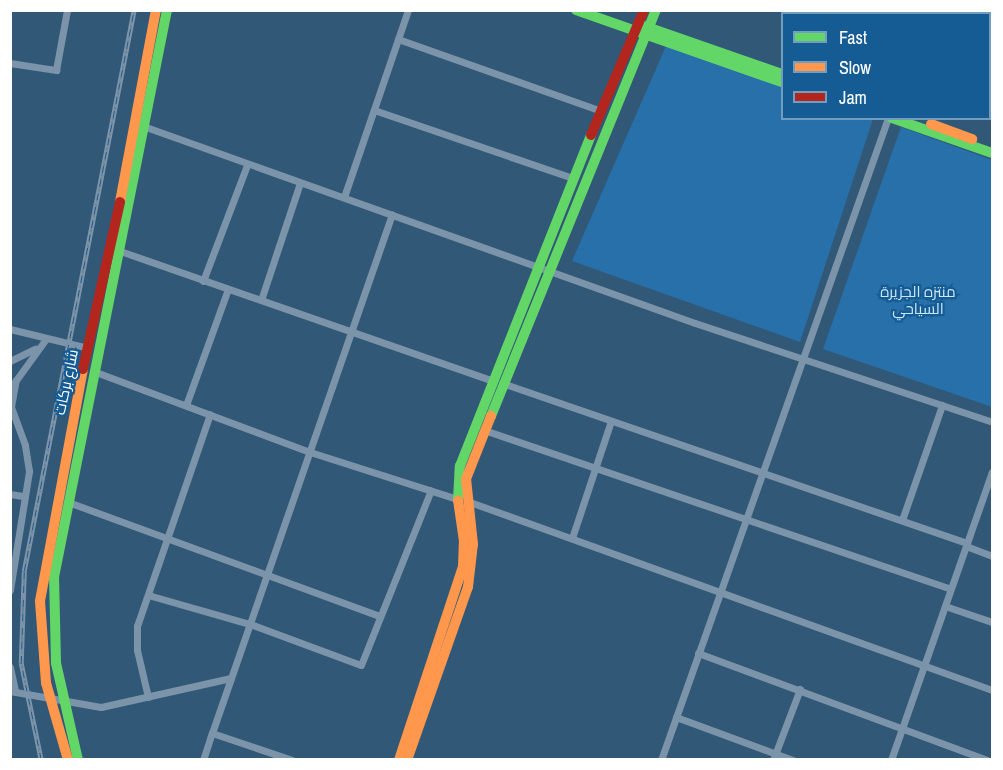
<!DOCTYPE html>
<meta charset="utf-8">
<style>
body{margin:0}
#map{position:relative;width:1003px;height:770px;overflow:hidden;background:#325877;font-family:"Archivo Narrow",Cairo,sans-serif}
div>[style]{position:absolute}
.green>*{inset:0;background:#2770a9}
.street>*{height:7px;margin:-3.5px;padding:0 3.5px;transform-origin:3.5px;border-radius:3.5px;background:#7b94aa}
.fast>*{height:10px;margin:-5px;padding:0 5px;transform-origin:5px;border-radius:5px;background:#63d668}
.slow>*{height:10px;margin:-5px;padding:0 5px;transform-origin:5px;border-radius:5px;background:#ff974d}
.jam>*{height:10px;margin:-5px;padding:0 5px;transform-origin:5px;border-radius:5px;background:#b3261e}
.rail>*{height:4.5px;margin-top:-2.25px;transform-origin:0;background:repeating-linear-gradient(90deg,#155b94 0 7px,#7d94a9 0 14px);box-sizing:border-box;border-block:2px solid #7d94a9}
span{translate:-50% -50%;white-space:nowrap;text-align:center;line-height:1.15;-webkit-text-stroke:4.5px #155b94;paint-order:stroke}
.park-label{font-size:15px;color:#cde7fc}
.street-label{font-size:15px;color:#fff}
.frame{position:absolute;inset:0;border:12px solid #fff;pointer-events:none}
.legend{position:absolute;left:781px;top:12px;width:210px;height:108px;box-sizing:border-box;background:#155b94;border:2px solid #739dbf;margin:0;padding:8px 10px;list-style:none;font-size:18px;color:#fff}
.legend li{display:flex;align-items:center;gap:12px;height:30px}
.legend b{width:30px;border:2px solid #739dbf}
</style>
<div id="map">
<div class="green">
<div style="clip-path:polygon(666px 46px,782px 86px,782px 118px,873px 119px,800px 342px,572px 261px)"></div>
<div style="clip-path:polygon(901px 127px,992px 160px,992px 407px,823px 349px)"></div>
</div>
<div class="street">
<div style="left:807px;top:14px;width:4px;rotate:-63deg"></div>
<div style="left:925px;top:14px;width:4px;rotate:-76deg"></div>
<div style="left:398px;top:39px;width:215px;rotate:19.5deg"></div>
<div style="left:990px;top:45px;width:2px;rotate:27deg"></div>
<div style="left:10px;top:63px;width:47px;rotate:8.7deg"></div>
<div style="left:56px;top:70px;width:61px;rotate:-79.6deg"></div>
<div style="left:374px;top:110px;width:210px;rotate:18.9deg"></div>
<div style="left:143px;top:126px;width:586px;rotate:19.64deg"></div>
<div style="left:695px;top:323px;width:313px;rotate:18.4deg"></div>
<div style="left:344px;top:197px;width:198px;rotate:-71.1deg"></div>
<div style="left:120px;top:251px;width:395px;rotate:19.2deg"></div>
<div style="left:203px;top:281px;width:124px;rotate:-69.2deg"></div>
<div style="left:261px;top:300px;width:123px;rotate:-71.6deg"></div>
<div style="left:10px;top:329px;width:80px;rotate:13.7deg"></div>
<div style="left:10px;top:361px;width:28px;rotate:-26deg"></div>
<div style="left:93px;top:371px;width:232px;rotate:20.5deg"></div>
<div style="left:310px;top:452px;width:154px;rotate:17.7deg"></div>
<div style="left:14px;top:383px;width:54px;rotate:-54deg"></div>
<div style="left:502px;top:383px;width:492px;rotate:19deg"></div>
<div style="left:186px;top:405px;width:123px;rotate:-70.1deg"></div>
<div style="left:484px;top:430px;width:492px;rotate:18.8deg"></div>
<div style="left:10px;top:494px;width:13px;rotate:9deg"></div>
<div style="left:467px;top:501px;width:558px;rotate:19.8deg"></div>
<div style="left:68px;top:502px;width:332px;rotate:20.1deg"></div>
<div style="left:902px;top:520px;width:122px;rotate:-70.8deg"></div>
<div style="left:572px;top:538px;width:123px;rotate:-71.6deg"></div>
<div style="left:966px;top:546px;width:28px;rotate:21deg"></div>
<div style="left:10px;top:590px;width:121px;rotate:-80.9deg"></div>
<div style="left:29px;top:471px;width:26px;rotate:-99deg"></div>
<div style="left:25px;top:445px;width:40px;rotate:-110.2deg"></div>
<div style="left:11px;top:407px;width:27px;rotate:-80deg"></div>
<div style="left:148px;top:595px;width:106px;rotate:15.9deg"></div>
<div style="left:250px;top:624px;width:118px;rotate:20.3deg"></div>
<div style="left:361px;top:665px;width:188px;rotate:-68.2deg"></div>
<div style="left:945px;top:606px;width:50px;rotate:18.8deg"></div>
<div style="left:698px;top:653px;width:309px;rotate:20.3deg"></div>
<div style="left:10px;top:667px;width:25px;rotate:78deg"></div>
<div style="left:10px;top:691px;width:92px;rotate:10deg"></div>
<div style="left:101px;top:707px;width:133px;rotate:-12.6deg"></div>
<div style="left:148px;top:697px;width:48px;rotate:-103.2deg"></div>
<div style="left:137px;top:650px;width:24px;rotate:-90deg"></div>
<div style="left:137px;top:626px;width:224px;rotate:-71deg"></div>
<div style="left:676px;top:717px;width:125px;rotate:20.2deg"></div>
<div style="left:212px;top:733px;width:549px;rotate:-70.87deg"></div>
<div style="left:203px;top:760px;width:28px;rotate:-72deg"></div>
<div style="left:212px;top:733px;width:84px;rotate:18.6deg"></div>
<div style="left:661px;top:760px;width:681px;rotate:-70.53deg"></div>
<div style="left:773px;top:760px;width:76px;rotate:-69.2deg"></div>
<div style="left:891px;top:760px;width:305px;rotate:-70.7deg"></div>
</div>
<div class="fast">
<div style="left:576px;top:10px;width:218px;rotate:19.3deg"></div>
<div style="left:644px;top:26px;width:146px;rotate:19.2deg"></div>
<div style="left:892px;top:118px;width:106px;rotate:19.3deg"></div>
<div style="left:491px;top:416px;width:438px;rotate:-67.9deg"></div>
<div style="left:458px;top:500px;width:34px;rotate:-87deg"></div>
<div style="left:460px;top:466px;width:356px;rotate:-68.4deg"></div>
<div style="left:78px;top:760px;width:99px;rotate:-102.8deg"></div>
<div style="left:56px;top:663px;width:86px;rotate:-91.3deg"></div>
<div style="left:54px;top:577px;width:578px;rotate:-78.73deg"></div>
</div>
<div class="slow">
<div style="left:931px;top:124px;width:44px;rotate:20.1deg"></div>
<div style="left:120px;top:202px;width:195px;rotate:-79.4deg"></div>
<div style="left:68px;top:760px;width:80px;rotate:-105.9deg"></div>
<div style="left:46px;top:683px;width:82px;rotate:-94.2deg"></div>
<div style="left:40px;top:601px;width:236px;rotate:-79.5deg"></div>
<div style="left:399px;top:760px;width:203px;rotate:-71.7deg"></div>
<div style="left:463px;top:567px;width:26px;rotate:-88deg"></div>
<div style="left:464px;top:541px;width:41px;rotate:-98.3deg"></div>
<div style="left:407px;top:760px;width:183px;rotate:-70.6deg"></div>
<div style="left:468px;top:587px;width:43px;rotate:-83.4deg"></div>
<div style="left:473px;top:544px;width:65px;rotate:-96.1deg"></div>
<div style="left:466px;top:479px;width:68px;rotate:-68.4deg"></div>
</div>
<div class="jam">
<div style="left:591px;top:135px;width:136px;rotate:-67deg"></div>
<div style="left:83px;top:369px;width:171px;rotate:-77.5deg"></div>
</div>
<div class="rail">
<div style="left:41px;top:760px;width:99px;rotate:-101.7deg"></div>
<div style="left:21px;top:663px;width:92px;rotate:-88.1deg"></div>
<div style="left:24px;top:571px;width:572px;rotate:-78.91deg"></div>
</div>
<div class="park-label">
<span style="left:918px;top:300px">منتزه الجزيرة<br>السياحي</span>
</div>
<div class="street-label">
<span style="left:66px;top:382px;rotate:-78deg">شارع بركات</span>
</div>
<div class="frame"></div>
<ul class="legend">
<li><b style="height:8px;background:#63d668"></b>Fast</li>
<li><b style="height:8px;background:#ff974d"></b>Slow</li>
<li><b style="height:8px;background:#b3261e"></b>Jam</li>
</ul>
</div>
